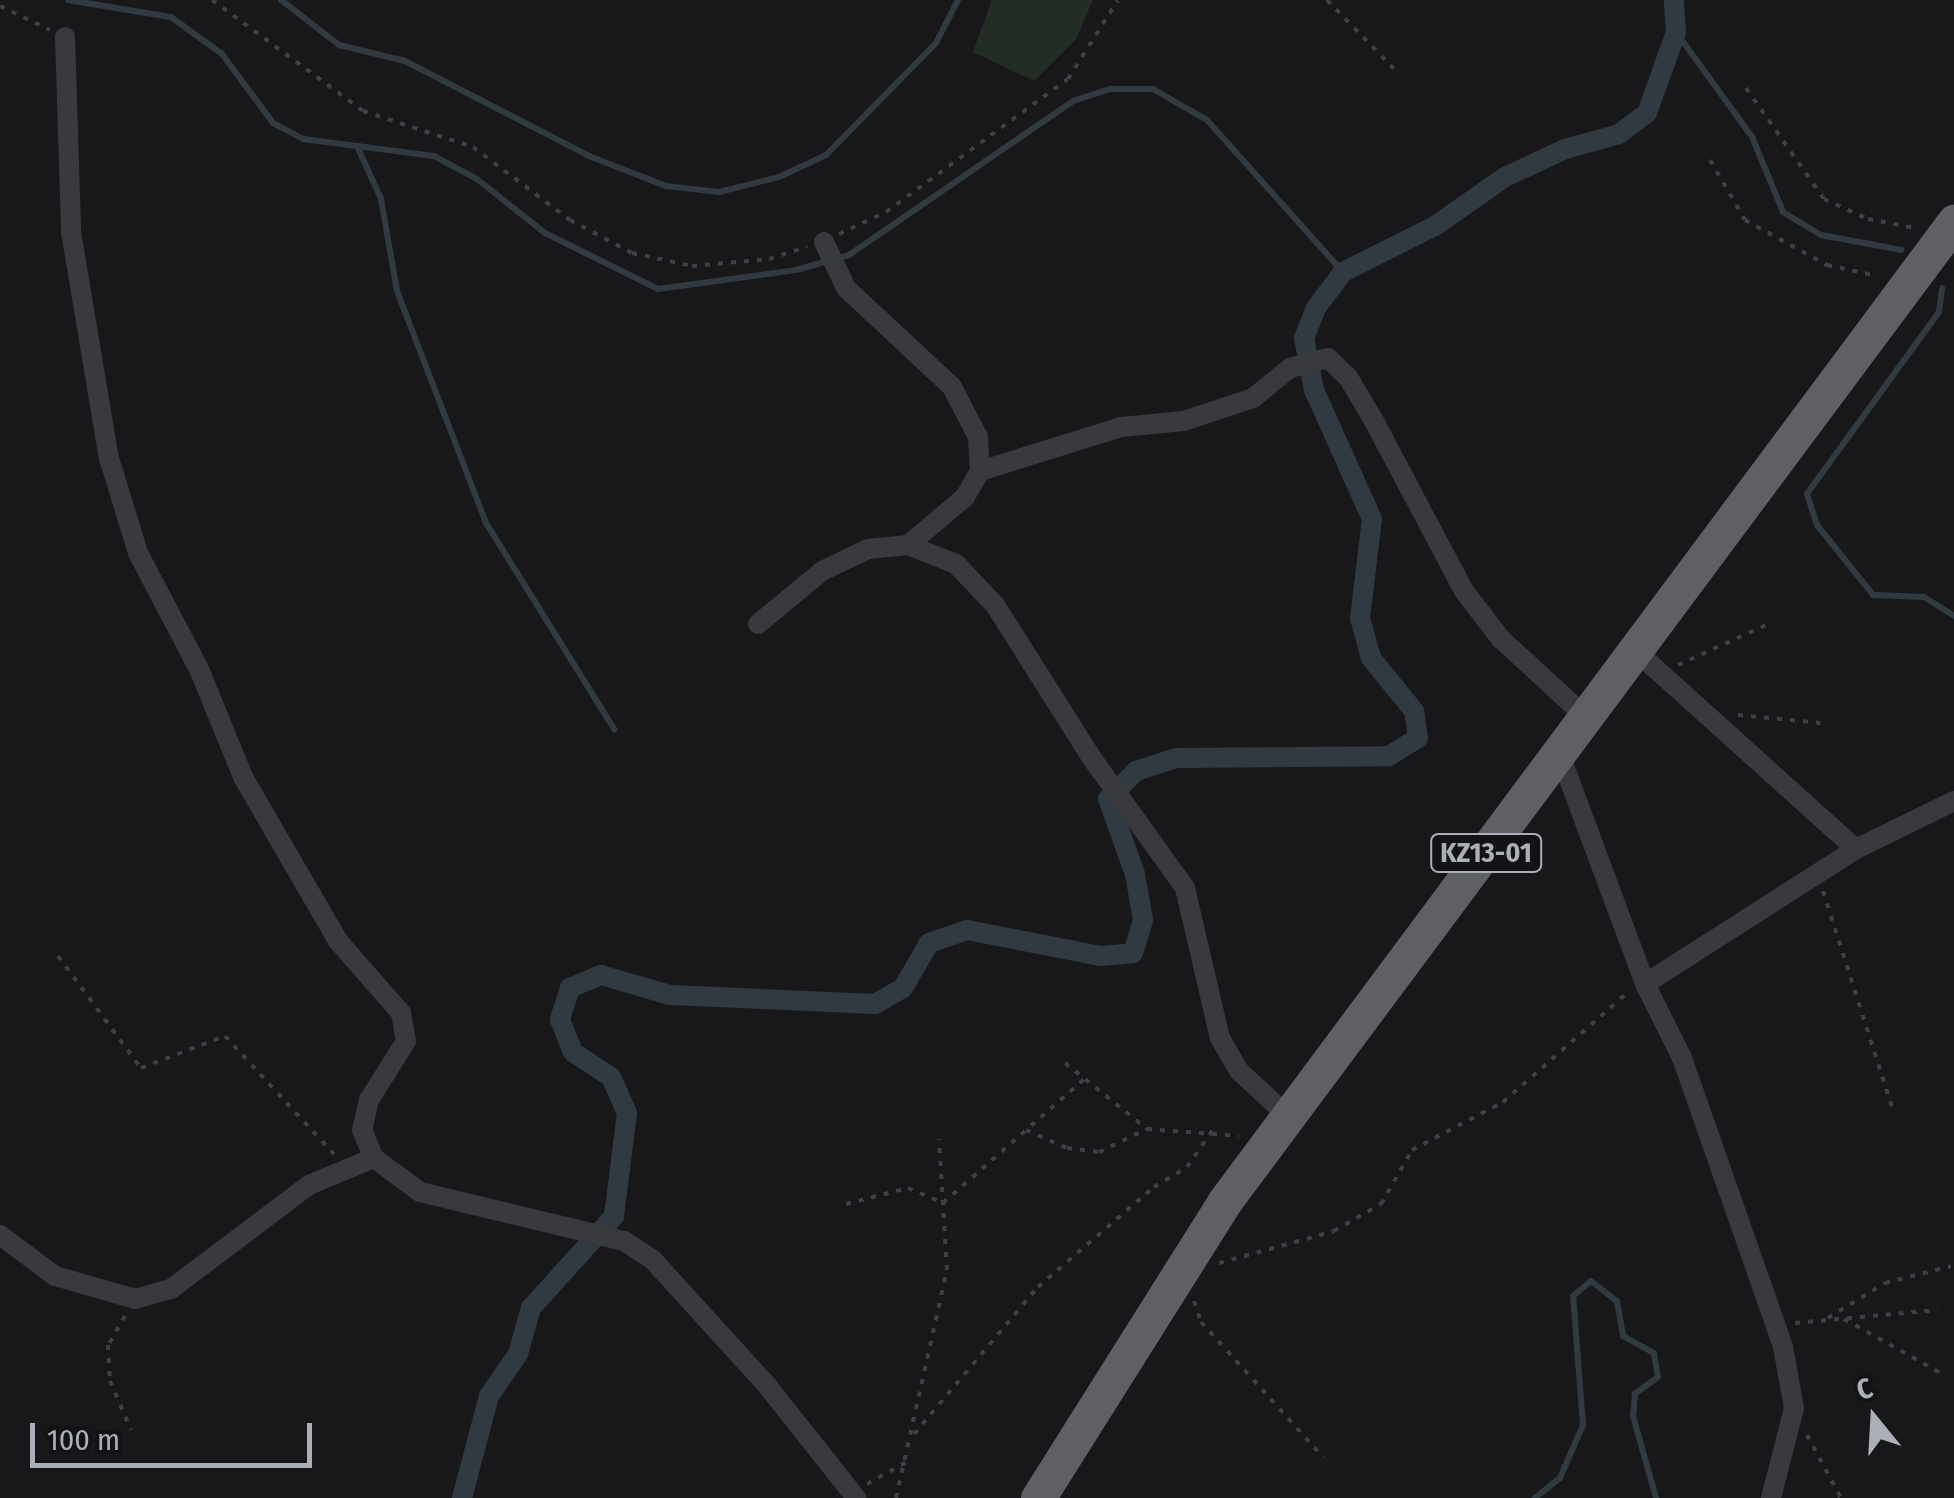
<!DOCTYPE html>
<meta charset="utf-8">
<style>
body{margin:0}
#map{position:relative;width:1954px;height:1498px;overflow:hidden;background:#18181a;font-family:"Fira Sans Condensed",sans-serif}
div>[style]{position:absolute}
.green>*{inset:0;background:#242c26}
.stream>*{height:6px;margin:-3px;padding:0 3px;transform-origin:3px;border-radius:3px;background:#323a41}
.canal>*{height:20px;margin:-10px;padding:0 10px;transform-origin:10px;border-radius:10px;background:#323a41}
.path>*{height:4px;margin-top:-2px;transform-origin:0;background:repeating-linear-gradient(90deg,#3f4145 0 5px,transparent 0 13px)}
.minor>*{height:20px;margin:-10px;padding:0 10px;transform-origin:10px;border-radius:10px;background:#393a3e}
.trunk>*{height:35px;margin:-17.5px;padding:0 17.5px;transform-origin:17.5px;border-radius:17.5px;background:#5e6066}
span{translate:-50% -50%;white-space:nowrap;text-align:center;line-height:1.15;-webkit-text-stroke:10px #131315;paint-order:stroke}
.shield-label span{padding:2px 8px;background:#131315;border:2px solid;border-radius:8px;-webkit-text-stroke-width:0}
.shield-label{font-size:28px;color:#abafb8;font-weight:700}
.north{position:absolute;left:1824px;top:1368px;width:100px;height:100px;-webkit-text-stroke:8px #131315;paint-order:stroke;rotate:342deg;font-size:28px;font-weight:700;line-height:40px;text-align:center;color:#abafb8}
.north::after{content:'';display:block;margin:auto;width:35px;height:45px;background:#abafb8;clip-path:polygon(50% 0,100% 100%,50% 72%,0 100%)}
.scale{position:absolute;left:30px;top:1423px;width:282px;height:45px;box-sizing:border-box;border:5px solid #abafb8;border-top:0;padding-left:12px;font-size:30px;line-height:35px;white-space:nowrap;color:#abafb8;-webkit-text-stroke:8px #131315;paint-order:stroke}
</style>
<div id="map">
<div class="green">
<div style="clip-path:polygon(992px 0,1093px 0,1076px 39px,1034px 81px,973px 52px)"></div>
</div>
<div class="stream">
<div style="left:68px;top:0;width:104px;rotate:9.4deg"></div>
<div style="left:171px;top:17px;width:63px;rotate:36deg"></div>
<div style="left:222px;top:54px;width:86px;rotate:53.5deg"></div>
<div style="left:273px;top:123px;width:34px;rotate:28deg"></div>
<div style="left:303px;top:139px;width:132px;rotate:7.4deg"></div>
<div style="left:434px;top:156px;width:49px;rotate:28.1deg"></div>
<div style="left:477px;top:179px;width:87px;rotate:38.5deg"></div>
<div style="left:545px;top:233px;width:126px;rotate:26.4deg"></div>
<div style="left:658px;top:289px;width:139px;rotate:-7.8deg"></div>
<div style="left:796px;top:270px;width:55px;rotate:-15.8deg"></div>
<div style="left:849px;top:255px;width:272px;rotate:-34.5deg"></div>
<div style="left:1073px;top:101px;width:40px;rotate:-18deg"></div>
<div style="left:1111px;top:89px;width:42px"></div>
<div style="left:1153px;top:89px;width:62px;rotate:29.9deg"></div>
<div style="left:1207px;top:120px;width:204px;rotate:48.2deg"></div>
<div style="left:281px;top:0;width:73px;rotate:37.8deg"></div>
<div style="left:339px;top:45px;width:68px;rotate:13.6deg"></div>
<div style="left:405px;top:61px;width:207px;rotate:27.3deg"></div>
<div style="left:589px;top:156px;width:83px;rotate:21.3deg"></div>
<div style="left:666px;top:186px;width:53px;rotate:6.5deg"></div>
<div style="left:719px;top:192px;width:62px;rotate:-14deg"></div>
<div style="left:779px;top:177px;width:52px;rotate:-25.1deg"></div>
<div style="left:826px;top:155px;width:157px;rotate:-45.5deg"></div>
<div style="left:936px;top:43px;width:48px;rotate:-62.9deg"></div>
<div style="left:1676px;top:32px;width:130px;rotate:54.1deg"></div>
<div style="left:1752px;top:137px;width:81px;rotate:67.5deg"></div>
<div style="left:1783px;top:212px;width:44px;rotate:31.2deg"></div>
<div style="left:1821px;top:235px;width:82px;rotate:10.5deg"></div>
<div style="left:357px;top:146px;width:58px;rotate:65.6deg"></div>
<div style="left:381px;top:199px;width:93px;rotate:80.1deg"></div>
<div style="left:397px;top:291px;width:248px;rotate:69deg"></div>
<div style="left:486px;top:523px;width:243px;rotate:58.1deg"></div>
<div style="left:1942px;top:288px;width:24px;rotate:97deg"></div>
<div style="left:1939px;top:312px;width:225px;rotate:126deg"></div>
<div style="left:1807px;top:494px;width:33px;rotate:72deg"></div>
<div style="left:1817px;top:525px;width:90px;rotate:51.3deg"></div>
<div style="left:1873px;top:595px;width:51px;rotate:2.2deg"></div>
<div style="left:1924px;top:597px;width:36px;rotate:32deg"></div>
<div style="left:1535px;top:1498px;width:32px;rotate:-39deg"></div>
<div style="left:1560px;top:1478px;width:58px;rotate:-66.5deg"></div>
<div style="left:1583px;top:1425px;width:129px;rotate:-94.4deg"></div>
<div style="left:1573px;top:1296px;width:23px;rotate:-40deg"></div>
<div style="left:1591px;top:1281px;width:33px;rotate:38deg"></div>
<div style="left:1617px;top:1301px;width:36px;rotate:80deg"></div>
<div style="left:1623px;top:1336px;width:35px;rotate:29deg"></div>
<div style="left:1654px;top:1353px;width:24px;rotate:81deg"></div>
<div style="left:1658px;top:1377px;width:29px;rotate:144deg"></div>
<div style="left:1635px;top:1394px;width:22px;rotate:95deg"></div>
<div style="left:1633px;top:1416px;width:85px;rotate:74.3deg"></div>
</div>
<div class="canal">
<div style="left:462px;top:1498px;width:106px;rotate:-75.2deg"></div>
<div style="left:489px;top:1396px;width:51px;rotate:-55.4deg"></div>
<div style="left:518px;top:1354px;width:48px;rotate:-74.2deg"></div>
<div style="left:531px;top:1308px;width:124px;rotate:-47.9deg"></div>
<div style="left:614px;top:1216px;width:104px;rotate:-82.8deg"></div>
<div style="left:627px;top:1113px;width:39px;rotate:-114deg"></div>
<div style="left:611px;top:1077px;width:45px;rotate:-146.7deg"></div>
<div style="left:573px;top:1052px;width:35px;rotate:-112deg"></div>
<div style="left:560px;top:1019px;width:33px;rotate:-72deg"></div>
<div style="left:570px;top:988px;width:34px;rotate:-23deg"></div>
<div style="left:601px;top:975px;width:72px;rotate:16.2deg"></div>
<div style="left:670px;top:995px;width:205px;rotate:2.5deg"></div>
<div style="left:875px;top:1004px;width:32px;rotate:-30deg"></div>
<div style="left:903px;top:988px;width:52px;rotate:-60deg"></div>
<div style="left:929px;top:943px;width:40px;rotate:-18.9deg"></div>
<div style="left:967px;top:930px;width:136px;rotate:11deg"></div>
<div style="left:1101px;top:956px;width:32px;rotate:-5deg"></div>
<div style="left:1133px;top:953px;width:34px;rotate:-73deg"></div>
<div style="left:1143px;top:920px;width:47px;rotate:-99.9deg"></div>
<div style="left:1135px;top:874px;width:80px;rotate:-109.8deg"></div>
<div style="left:1108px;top:799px;width:40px;rotate:-45deg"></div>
<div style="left:1136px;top:771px;width:42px;rotate:-18deg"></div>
<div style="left:1176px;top:758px;width:213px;rotate:-0.5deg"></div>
<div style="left:1389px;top:756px;width:34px;rotate:-32deg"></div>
<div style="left:1418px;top:738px;width:27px;rotate:-98deg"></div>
<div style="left:1414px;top:711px;width:68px;rotate:-129.1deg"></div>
<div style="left:1371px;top:658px;width:41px;rotate:-105.4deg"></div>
<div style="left:1360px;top:618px;width:100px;rotate:-83.1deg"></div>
<div style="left:1372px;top:519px;width:141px;rotate:-114.2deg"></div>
<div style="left:1314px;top:390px;width:53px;rotate:-100.9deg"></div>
<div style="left:1304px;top:338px;width:32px;rotate:-68deg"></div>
<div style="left:1316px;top:308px;width:45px;rotate:-53.1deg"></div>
<div style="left:1343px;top:272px;width:103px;rotate:-26.6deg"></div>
<div style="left:1435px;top:226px;width:85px;rotate:-35deg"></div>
<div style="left:1505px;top:177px;width:66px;rotate:-25deg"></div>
<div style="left:1565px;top:149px;width:56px;rotate:-15.5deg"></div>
<div style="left:1619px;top:134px;width:35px;rotate:-37deg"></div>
<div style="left:1647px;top:113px;width:86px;rotate:-70.3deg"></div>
<div style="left:1676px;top:32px;width:32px;rotate:-94deg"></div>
</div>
<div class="path">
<div style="left:212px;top:0;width:187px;rotate:36.3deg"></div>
<div style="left:363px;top:111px;width:116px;rotate:18.1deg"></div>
<div style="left:473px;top:147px;width:121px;rotate:37deg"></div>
<div style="left:570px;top:220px;width:70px;rotate:28deg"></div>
<div style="left:632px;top:253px;width:61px;rotate:12.2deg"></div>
<div style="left:692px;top:266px;width:77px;rotate:-5.2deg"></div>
<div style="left:769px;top:259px;width:40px;rotate:-18deg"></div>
<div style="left:1327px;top:0;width:102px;rotate:45.8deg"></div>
<div style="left:0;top:6px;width:55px;rotate:25.6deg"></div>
<div style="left:1746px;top:88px;width:136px;rotate:54.9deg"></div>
<div style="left:1824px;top:199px;width:48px;rotate:24.4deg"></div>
<div style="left:1868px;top:219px;width:48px;rotate:10.8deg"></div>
<div style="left:1710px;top:160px;width:69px;rotate:59.7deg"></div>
<div style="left:1745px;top:220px;width:94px;rotate:28.8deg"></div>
<div style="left:1827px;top:265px;width:52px;rotate:12.2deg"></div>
<div style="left:839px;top:234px;width:52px;rotate:-25.1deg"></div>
<div style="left:886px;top:212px;width:225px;rotate:-36.2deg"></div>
<div style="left:1068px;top:79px;width:93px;rotate:-57.7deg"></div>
<div style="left:1678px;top:665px;width:97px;rotate:-24.4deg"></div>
<div style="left:1738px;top:715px;width:83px;rotate:5.5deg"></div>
<div style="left:1823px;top:891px;width:227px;rotate:72.3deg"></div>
<div style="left:58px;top:956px;width:139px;rotate:53.5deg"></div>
<div style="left:141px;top:1068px;width:90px;rotate:-20.9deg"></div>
<div style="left:225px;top:1036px;width:161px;rotate:47.3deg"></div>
<div style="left:1065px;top:1063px;width:105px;rotate:38.8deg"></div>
<div style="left:1147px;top:1129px;width:92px;rotate:4.4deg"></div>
<div style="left:1026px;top:1130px;width:45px;rotate:23.7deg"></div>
<div style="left:1067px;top:1148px;width:32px;rotate:7deg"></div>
<div style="left:1099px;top:1152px;width:53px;rotate:-25.6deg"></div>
<div style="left:846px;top:1204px;width:64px;rotate:-14.5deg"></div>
<div style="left:908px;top:1188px;width:38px;rotate:23deg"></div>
<div style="left:943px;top:1203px;width:188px;rotate:-41.3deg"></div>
<div style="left:1219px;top:1263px;width:119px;rotate:-15.5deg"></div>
<div style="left:1334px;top:1231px;width:54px;rotate:-29.9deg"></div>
<div style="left:1381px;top:1204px;width:62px;rotate:-60.1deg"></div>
<div style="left:1412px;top:1150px;width:103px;rotate:-27.8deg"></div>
<div style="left:1503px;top:1102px;width:165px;rotate:-41.3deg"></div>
<div style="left:1194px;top:1301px;width:22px;rotate:72deg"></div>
<div style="left:1201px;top:1322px;width:183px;rotate:47.9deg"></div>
<div style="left:125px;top:1316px;width:34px;rotate:120deg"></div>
<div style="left:108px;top:1345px;width:36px;rotate:87deg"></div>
<div style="left:110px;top:1381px;width:53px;rotate:66.8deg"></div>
<div style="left:1828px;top:1318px;width:67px;rotate:-31.6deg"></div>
<div style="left:1885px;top:1283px;width:68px;rotate:-14.4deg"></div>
<div style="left:1844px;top:1319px;width:109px;rotate:29.2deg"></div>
<div style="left:1795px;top:1323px;width:143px;rotate:-5.2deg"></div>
<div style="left:914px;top:1434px;width:192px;rotate:-49.9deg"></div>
<div style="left:1038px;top:1287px;width:153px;rotate:-40.8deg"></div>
<div style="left:1154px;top:1187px;width:39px;rotate:-31deg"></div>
<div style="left:1187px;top:1167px;width:44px;rotate:-55.2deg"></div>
<div style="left:1807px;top:1435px;width:72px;rotate:61.6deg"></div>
<div style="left:867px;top:1484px;width:45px;rotate:-29.4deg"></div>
<div style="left:896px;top:1498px;width:234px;rotate:-77.4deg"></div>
<div style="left:947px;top:1270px;width:131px;rotate:-93.5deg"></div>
</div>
<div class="minor">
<div style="left:65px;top:37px;width:195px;rotate:88.2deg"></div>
<div style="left:71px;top:232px;width:229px;rotate:80.5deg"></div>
<div style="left:109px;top:458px;width:99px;rotate:73deg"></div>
<div style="left:138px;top:553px;width:131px;rotate:62.3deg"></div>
<div style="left:199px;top:669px;width:117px;rotate:67.8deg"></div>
<div style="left:243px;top:777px;width:190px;rotate:59.9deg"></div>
<div style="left:338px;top:941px;width:96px;rotate:48.8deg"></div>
<div style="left:401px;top:1013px;width:28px;rotate:80deg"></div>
<div style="left:406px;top:1041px;width:70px;rotate:122.1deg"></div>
<div style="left:369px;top:1100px;width:31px;rotate:103deg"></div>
<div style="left:362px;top:1130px;width:30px;rotate:67deg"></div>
<div style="left:374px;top:1158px;width:57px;rotate:36.5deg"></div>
<div style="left:420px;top:1192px;width:210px;rotate:13.5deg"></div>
<div style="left:624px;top:1241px;width:35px;rotate:33deg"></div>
<div style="left:653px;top:1260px;width:166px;rotate:47.7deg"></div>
<div style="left:765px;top:1383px;width:147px;rotate:51.6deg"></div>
<div style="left:824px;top:242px;width:51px;rotate:64.4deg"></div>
<div style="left:846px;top:288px;width:145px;rotate:43deg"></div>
<div style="left:952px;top:387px;width:56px;rotate:62.5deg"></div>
<div style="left:978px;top:437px;width:34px;rotate:87deg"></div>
<div style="left:980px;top:471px;width:30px;rotate:120deg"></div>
<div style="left:965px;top:497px;width:75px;rotate:139.9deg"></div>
<div style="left:980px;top:471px;width:148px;rotate:-17.3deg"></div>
<div style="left:1121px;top:427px;width:63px;rotate:-5.4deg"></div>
<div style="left:1184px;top:421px;width:73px;rotate:-18.4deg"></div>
<div style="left:1253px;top:398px;width:48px;rotate:-39deg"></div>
<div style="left:1290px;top:368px;width:39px;rotate:-15deg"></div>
<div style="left:1328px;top:358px;width:28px;rotate:44deg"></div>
<div style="left:1348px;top:377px;width:51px;rotate:59.4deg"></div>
<div style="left:1374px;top:421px;width:192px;rotate:62.1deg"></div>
<div style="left:1464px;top:591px;width:61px;rotate:52.4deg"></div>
<div style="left:1501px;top:639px;width:117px;rotate:42.6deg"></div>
<div style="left:758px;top:624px;width:83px;rotate:-39.6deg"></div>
<div style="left:822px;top:571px;width:51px;rotate:-25.6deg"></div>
<div style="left:868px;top:549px;width:40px;rotate:-5.7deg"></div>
<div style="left:908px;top:545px;width:52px;rotate:21.6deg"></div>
<div style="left:956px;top:564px;width:57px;rotate:46.4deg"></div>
<div style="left:995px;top:605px;width:180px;rotate:57.7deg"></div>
<div style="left:1091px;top:757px;width:161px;rotate:54.3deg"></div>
<div style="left:1185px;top:888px;width:154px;rotate:76.9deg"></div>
<div style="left:1220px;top:1038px;width:38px;rotate:60deg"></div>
<div style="left:1239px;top:1071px;width:67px;rotate:42.6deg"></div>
<div style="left:1637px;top:652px;width:295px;rotate:42deg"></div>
<div style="left:1560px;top:755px;width:244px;rotate:69.6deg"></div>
<div style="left:1645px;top:984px;width:83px;rotate:63.4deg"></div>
<div style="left:1682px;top:1058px;width:306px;rotate:70.7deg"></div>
<div style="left:1783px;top:1347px;width:62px;rotate:79.8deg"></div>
<div style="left:1794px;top:1408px;width:93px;rotate:104.3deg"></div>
<div style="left:1645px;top:984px;width:250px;rotate:-32.6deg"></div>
<div style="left:1856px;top:849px;width:109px;rotate:-26.1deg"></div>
<div style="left:0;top:1235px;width:69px;rotate:36.7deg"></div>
<div style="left:55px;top:1276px;width:83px;rotate:16deg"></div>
<div style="left:135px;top:1299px;width:37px;rotate:-16deg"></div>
<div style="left:171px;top:1289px;width:173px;rotate:-37deg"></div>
<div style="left:309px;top:1185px;width:70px;rotate:-22.6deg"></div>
</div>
<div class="trunk">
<div style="left:1038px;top:1498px;width:351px;rotate:-57.8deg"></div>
<div style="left:1225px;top:1201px;width:1221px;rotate:-53.33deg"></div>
</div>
<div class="shield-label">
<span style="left:1486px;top:853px">KZ13-01</span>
</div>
<div class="north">С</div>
<div class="scale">100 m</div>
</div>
